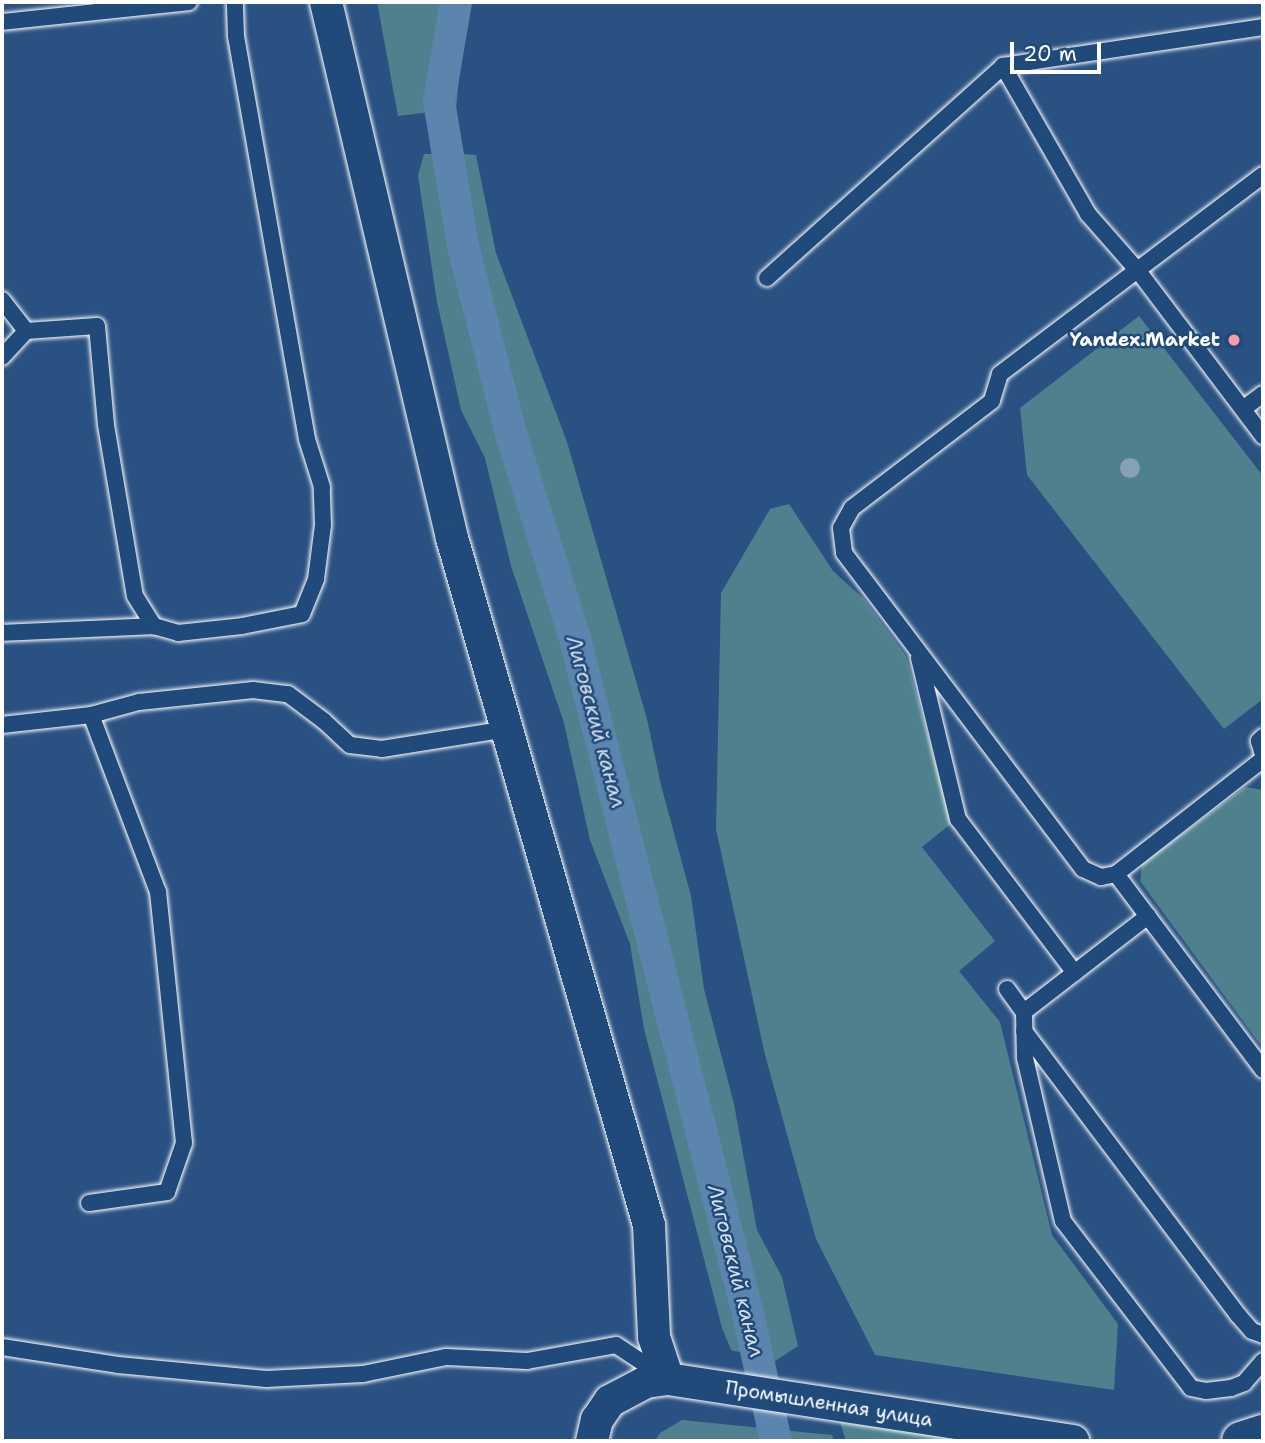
<!DOCTYPE html>
<meta charset="utf-8">
<style>
body{margin:0}
#map{position:relative;width:1265px;height:1443px;overflow:hidden;background:#295181;font-family:"Shantell Sans",sans-serif}
div>[style]{position:absolute}
.green>*{inset:0;background:#4e818d}
.canal>*{height:32px;margin:-16px;padding:0 16px;transform-origin:16px;border-radius:16px;background:#5c85ae}
.roads{filter:drop-shadow(0 0 2px #fff) drop-shadow(0 0 2px #fff)}
.lane>*{height:16px;margin:-8px;padding:0 8px;transform-origin:8px;border-radius:8px;background:#1f4a7a}
.street>*{height:32px;margin:-16px;padding:0 16px;transform-origin:16px;border-radius:16px;background:#1f4a7a}
.secondary>*{height:38px;margin:-19px;padding:0 19px;transform-origin:19px;border-radius:19px;background:#1f4a7a}
.trees>*{width:20px;height:20px;margin:-10px;border-radius:50%;background:#86a0b6}
.dots>*{width:19px;height:19px;translate:-50% -50%;box-sizing:border-box;border:4px solid #1f4a7a;border-radius:50%}
span{translate:-50% -50%;white-space:nowrap;text-align:center;line-height:1.15;-webkit-text-stroke:5px #1f4a7a;paint-order:stroke}
.poi-label{font-size:19px;color:#fff;font-weight:700}
.right{translate:-100% -50%;text-align:right}
.street-label{font-size:19px;color:#fff}
.water-label{font-size:21px;color:#d6e0eb;font-style:italic}
.frame{position:absolute;inset:0;border:4px solid #fff;pointer-events:none}
.scale{position:absolute;left:1010px;top:42px;width:91px;height:32px;box-sizing:border-box;border:4px solid #fff;border-top:0;padding-left:9px;font-size:21px;line-height:24px;white-space:nowrap;color:#fff;-webkit-text-stroke:5px #1f4a7a;paint-order:stroke}
</style>
<div id="map">
<div class="green">
<div style="clip-path:polygon(377px 2px,467px 2px,456px 109px,398px 116px)"></div>
<div style="clip-path:polygon(454px 153px,476px 155px,496px 253px,567px 442px,647px 719px,661px 785px,691px 896px,704px 989px,734px 1104px,757px 1230px,782px 1277px,798px 1346px,775px 1361px,731px 1350px,722px 1328px,644px 1029px,630px 944px,590px 840px,564px 723px,511px 566px,485px 458px,461px 410px,437px 302px,418px 175px,424px 154px)"></div>
<div style="clip-path:polygon(1139px 316px,1263px 476px,1263px 699px,1224px 729px,1027px 475px,1020px 408px)"></div>
<div style="clip-path:polygon(789px 504px,833px 571px,864px 599px,906px 656px,952px 823px,922px 847px,995px 941px,959px 971px,1000px 1022px,1052px 1235px,1118px 1324px,1114px 1390px,875px 1355px,816px 1239px,765px 1055px,716px 829px,721px 593px,770px 509px)"></div>
<div style="clip-path:polygon(1245px 787px,1263px 790px,1263px 1048px,1140px 881px,1142px 864px)"></div>
<div style="clip-path:polygon(682px 1420px,832px 1435px,834px 1441px,655px 1441px,660px 1433px)"></div>
<div style="clip-path:polygon(840px 1422px,971px 1441px,846px 1441px)"></div>
</div>
<div class="canal">
<div style="left:456px;top:2px;width:100px;rotate:99.7deg"></div>
<div style="left:439px;top:101px;width:147px;rotate:80.6deg"></div>
<div style="left:463px;top:246px;width:194px;rotate:75.7deg"></div>
<div style="left:511px;top:434px;width:211px;rotate:72.6deg"></div>
<div style="left:574px;top:635px;width:701px;rotate:75.63deg"></div>
<div style="left:748px;top:1314px;width:130px;rotate:77.6deg"></div>
</div>
<div class="roads">
<div class="lane">
<div style="left:2px;top:22px;width:188px;rotate:-6.1deg"></div>
<div style="left:1003px;top:66px;width:171px;rotate:60.1deg"></div>
<div style="left:1088px;top:214px;width:77px;rotate:48.7deg"></div>
<div style="left:1139px;top:272px;width:206px;rotate:52.9deg"></div>
<div style="left:1263px;top:175px;width:330px;rotate:142.9deg"></div>
<div style="left:1000px;top:374px;width:28px;rotate:107deg"></div>
<div style="left:992px;top:401px;width:176px;rotate:142.6deg"></div>
<div style="left:852px;top:508px;width:23px;rotate:119deg"></div>
<div style="left:841px;top:528px;width:25px;rotate:83deg"></div>
<div style="left:844px;top:553px;width:396px;rotate:52.9deg"></div>
<div style="left:1083px;top:869px;width:20px;rotate:24deg"></div>
<div style="left:1101px;top:877px;width:15px;rotate:-11deg"></div>
<div style="left:1116px;top:874px;width:187px;rotate:-38deg"></div>
<div style="left:767px;top:278px;width:317px;rotate:-41.9deg"></div>
<div style="left:1003px;top:66px;width:263px;rotate:-8.5deg"></div>
<div style="left:2px;top:300px;width:39px;rotate:52deg"></div>
<div style="left:26px;top:331px;width:71px;rotate:-4deg"></div>
<div style="left:97px;top:326px;width:99px;rotate:84.8deg"></div>
<div style="left:106px;top:425px;width:173px;rotate:80.4deg"></div>
<div style="left:135px;top:596px;width:36px;rotate:58deg"></div>
<div style="left:154px;top:626px;width:25px;rotate:16deg"></div>
<div style="left:178px;top:633px;width:64px;rotate:-6.2deg"></div>
<div style="left:242px;top:626px;width:61px;rotate:-11.3deg"></div>
<div style="left:302px;top:614px;width:38px;rotate:-68deg"></div>
<div style="left:316px;top:579px;width:54px;rotate:-82.6deg"></div>
<div style="left:323px;top:525px;width:38px;rotate:-92deg"></div>
<div style="left:322px;top:487px;width:50px;rotate:-107.4deg"></div>
<div style="left:307px;top:439px;width:409px;rotate:-100deg"></div>
<div style="left:236px;top:36px;width:34px;rotate:-92deg"></div>
<div style="left:2px;top:357px;width:35px;rotate:-47deg"></div>
<div style="left:1243px;top:409px;width:25px;rotate:-37deg"></div>
<div style="left:2px;top:633px;width:152px;rotate:-2.6deg"></div>
<div style="left:919px;top:658px;width:166px;rotate:76.4deg"></div>
<div style="left:958px;top:819px;width:193px;rotate:52.8deg"></div>
<div style="left:2px;top:725px;width:90px;rotate:-6.4deg"></div>
<div style="left:91px;top:715px;width:50px;rotate:-15.2deg"></div>
<div style="left:139px;top:702px;width:115px;rotate:-6deg"></div>
<div style="left:253px;top:690px;width:35px;rotate:7deg"></div>
<div style="left:288px;top:694px;width:45px;rotate:36.9deg"></div>
<div style="left:324px;top:721px;width:35px;rotate:43deg"></div>
<div style="left:350px;top:745px;width:32px;rotate:7deg"></div>
<div style="left:382px;top:749px;width:127px;rotate:-9.1deg"></div>
<div style="left:1263px;top:737px;width:6px;rotate:135deg"></div>
<div style="left:1259px;top:741px;width:15px;rotate:74deg"></div>
<div style="left:1116px;top:874px;width:245px;rotate:53.1deg"></div>
<div style="left:1148px;top:916px;width:157px;rotate:142.3deg"></div>
<div style="left:1024px;top:1012px;width:46px;rotate:88.8deg"></div>
<div style="left:1025px;top:1058px;width:167px;rotate:76.9deg"></div>
<div style="left:1063px;top:1221px;width:210px;rotate:52.5deg"></div>
<div style="left:1191px;top:1388px;width:15px;rotate:11deg"></div>
<div style="left:1206px;top:1391px;width:25px;rotate:-7deg"></div>
<div style="left:1231px;top:1388px;width:14px;rotate:-21deg"></div>
<div style="left:1244px;top:1383px;width:29px;rotate:-49deg"></div>
<div style="left:1007px;top:989px;width:29px;rotate:54deg"></div>
<div style="left:1024px;top:1031px;width:356px;rotate:53deg"></div>
<div style="left:1238px;top:1315px;width:21px;rotate:49deg"></div>
<div style="left:1252px;top:1331px;width:12px;rotate:20deg"></div>
<div style="left:89px;top:1203px;width:79px;rotate:-8deg"></div>
<div style="left:167px;top:1192px;width:52px;rotate:-70.9deg"></div>
<div style="left:184px;top:1143px;width:252px;rotate:-95.9deg"></div>
<div style="left:158px;top:892px;width:189px;rotate:-110.7deg"></div>
<div style="left:2px;top:1347px;width:117px;rotate:8.8deg"></div>
<div style="left:118px;top:1365px;width:149px;rotate:5.4deg"></div>
<div style="left:266px;top:1379px;width:97px;rotate:-3deg"></div>
<div style="left:363px;top:1374px;width:85px;rotate:-11.6deg"></div>
<div style="left:446px;top:1357px;width:81px;rotate:2.8deg"></div>
<div style="left:527px;top:1361px;width:90px;rotate:-10.2deg"></div>
<div style="left:616px;top:1345px;width:56px;rotate:33.4deg"></div>
</div>
<div class="street">
<div style="left:326px;top:2px;width:551px;rotate:76.77deg"></div>
<div style="left:452px;top:538px;width:715px;rotate:74deg"></div>
<div style="left:649px;top:1225px;width:112px;rotate:87.4deg"></div>
<div style="left:654px;top:1337px;width:44px;rotate:71.6deg"></div>
<div style="left:592px;top:1441px;width:22px;rotate:-77deg"></div>
<div style="left:597px;top:1420px;width:23px;rotate:-56deg"></div>
<div style="left:610px;top:1401px;width:41px;rotate:-27.8deg"></div>
<div style="left:646px;top:1382px;width:22px;rotate:-8deg"></div>
<div style="left:668px;top:1379px;width:410px;rotate:8.7deg"></div>
</div>
<div class="secondary">
<div style="left:1241px;top:1441px;width:23px;rotate:-18deg"></div>
</div>
</div>
<div class="trees">
<div style="left:1130px;top:468px"></div>
</div>
<div class="dots">
<div style="left:1234px;top:340px;background:#ff9aa2"></div>
</div>
<div class="poi-label">
<span class="right" style="left:1220px;top:340px">Yandex.Market</span>
</div>
<div class="street-label">
<span style="left:829px;top:1404px;rotate:9deg">Промышленная улица</span>
</div>
<div class="water-label">
<span style="left:596px;top:722px;rotate:75deg">Лиговский канал</span>
<span style="left:736px;top:1271px;rotate:76deg">Лиговский канал</span>
</div>
<div class="frame"></div>
<div class="scale">20 m</div>
</div>
